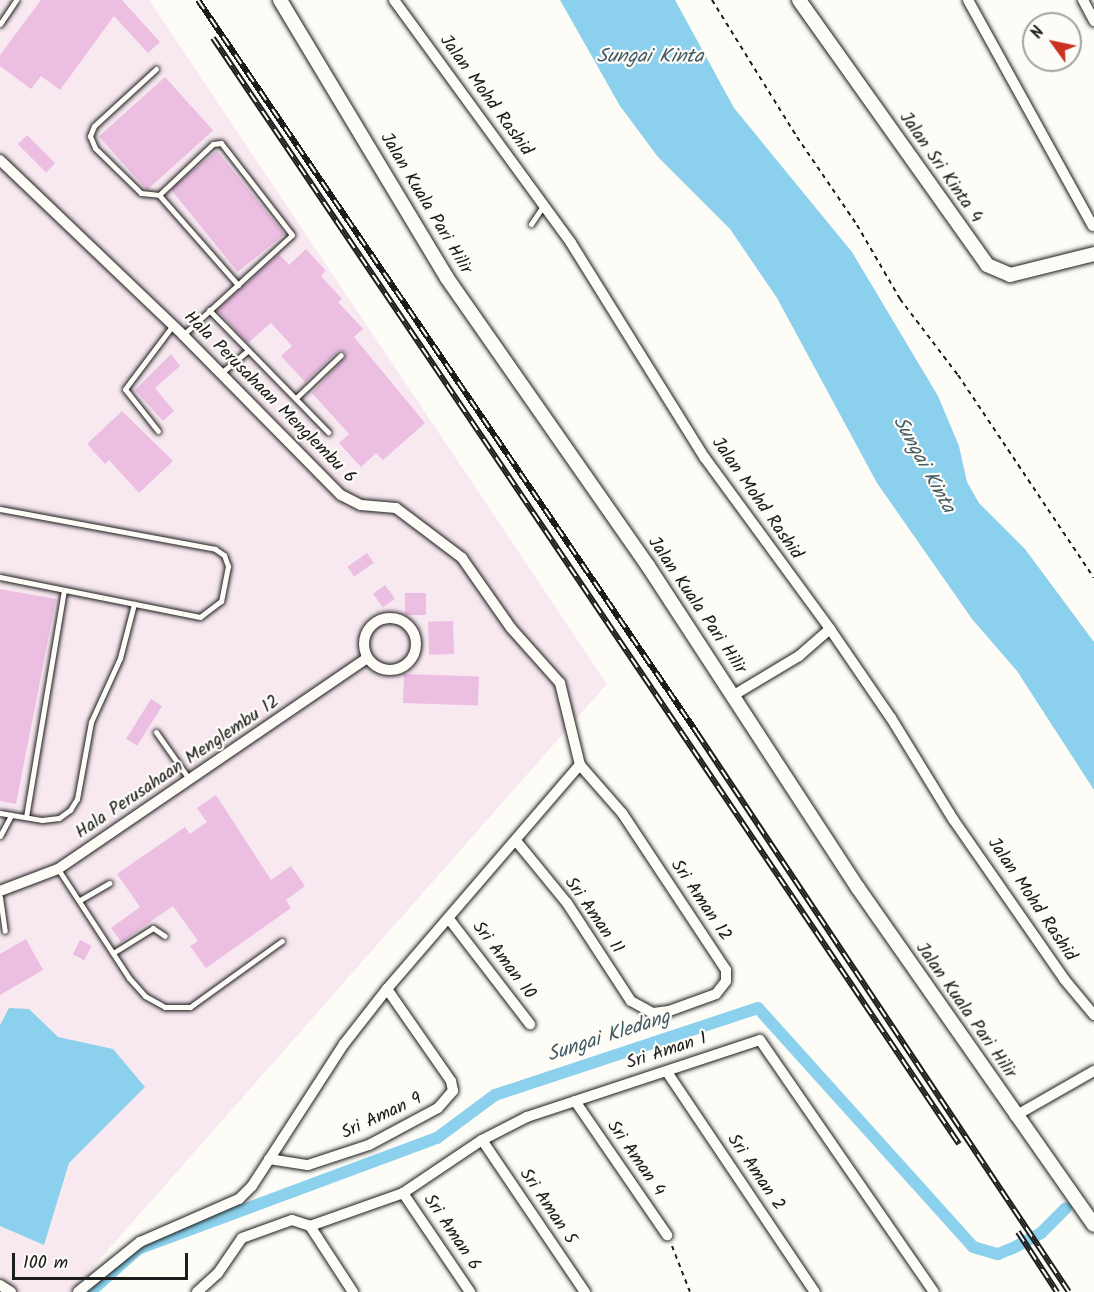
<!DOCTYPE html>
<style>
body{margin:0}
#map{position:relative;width:1094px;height:1292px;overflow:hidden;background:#fdfcf7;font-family:Kalam,sans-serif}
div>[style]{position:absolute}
.built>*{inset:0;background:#f8e9f1}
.water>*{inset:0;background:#8bd1ed}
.canal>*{height:12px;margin:-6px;padding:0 6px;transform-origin:6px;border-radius:6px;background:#8bd1ed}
.building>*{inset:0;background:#ebbee2;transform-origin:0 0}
.path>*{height:2px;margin-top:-1px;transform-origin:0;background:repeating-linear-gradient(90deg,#1c1c1c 0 4.5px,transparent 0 9px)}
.roads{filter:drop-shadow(0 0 2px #1c1c1c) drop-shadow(0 0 2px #1c1c1c)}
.lane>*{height:5px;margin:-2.5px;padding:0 2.5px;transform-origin:2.5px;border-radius:2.5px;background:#fdfcf7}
.street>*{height:10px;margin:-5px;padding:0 5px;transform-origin:5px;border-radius:5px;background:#fdfcf7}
.street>.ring{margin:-5px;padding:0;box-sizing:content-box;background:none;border:10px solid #fdfcf7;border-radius:50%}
.secondary>*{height:14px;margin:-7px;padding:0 7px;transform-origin:7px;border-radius:7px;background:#fdfcf7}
.rail>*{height:6px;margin-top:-3px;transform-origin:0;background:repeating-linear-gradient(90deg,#fdfcf7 0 11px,#1c1c1c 0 22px);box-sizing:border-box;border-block:2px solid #1c1c1c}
span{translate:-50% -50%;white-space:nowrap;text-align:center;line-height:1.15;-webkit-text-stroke:4.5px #fdfcf7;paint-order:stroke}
.street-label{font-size:18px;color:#1c1c1c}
.water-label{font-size:20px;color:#435b65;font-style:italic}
.north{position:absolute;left:1022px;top:12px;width:60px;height:60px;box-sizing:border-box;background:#fdfcf7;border:2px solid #a3a29f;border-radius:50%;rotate:303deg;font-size:16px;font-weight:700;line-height:24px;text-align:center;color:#1c1c1c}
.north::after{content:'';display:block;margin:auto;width:21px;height:27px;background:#c8321e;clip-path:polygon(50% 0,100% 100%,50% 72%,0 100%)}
.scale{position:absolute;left:12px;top:1253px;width:176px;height:27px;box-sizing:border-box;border:3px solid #1c1c1c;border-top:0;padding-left:8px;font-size:18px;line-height:21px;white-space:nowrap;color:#1c1c1c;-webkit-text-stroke:4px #fdfcf7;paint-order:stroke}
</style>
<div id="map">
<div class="built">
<div style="clip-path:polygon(0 0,149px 0,607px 684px,71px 1292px,0 1292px)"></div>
</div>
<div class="water">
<div style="clip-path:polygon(560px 0,675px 0,734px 108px,852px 252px,938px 396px,959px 446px,967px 482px,979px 503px,1025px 549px,1094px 642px,1094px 790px,1017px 671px,972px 619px,877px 483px,777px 298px,730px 229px,658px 157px,620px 106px)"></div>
<div style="clip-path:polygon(9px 1008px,29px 1009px,58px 1037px,113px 1049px,145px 1087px,69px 1163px,44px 1245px,0 1226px,0 1025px)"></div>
</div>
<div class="canal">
<div style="left:90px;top:1292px;width:64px;rotate:-41.9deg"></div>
<div style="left:138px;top:1249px;width:319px;rotate:-20.4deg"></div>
<div style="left:437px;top:1138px;width:72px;rotate:-36.6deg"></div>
<div style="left:495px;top:1095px;width:277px;rotate:-18.3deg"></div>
<div style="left:758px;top:1008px;width:321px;rotate:48deg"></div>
<div style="left:973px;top:1247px;width:26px;rotate:16deg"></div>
<div style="left:998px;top:1254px;width:16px;rotate:-22deg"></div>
<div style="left:1013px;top:1248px;width:32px;rotate:-28deg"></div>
<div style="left:1041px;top:1233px;width:35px;rotate:-45deg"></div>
</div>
<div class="building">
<div style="clip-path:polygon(41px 0,122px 0,160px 42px,148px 53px,114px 16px,60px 90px,41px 76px,31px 89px,0 66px,0 55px)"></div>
<div style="left:165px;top:77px;width:72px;height:89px;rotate:48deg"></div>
<div style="left:27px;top:135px;width:40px;height:13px;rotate:45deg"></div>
<div style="left:217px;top:151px;width:107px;height:60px;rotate:51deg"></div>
<div style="clip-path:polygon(306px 249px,326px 271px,321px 276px,342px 299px,338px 302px,363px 329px,354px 337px,425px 423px,383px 460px,376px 453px,361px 467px,339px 443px,349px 434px,312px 393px,344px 359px,345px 352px,338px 351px,305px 382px,281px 356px,292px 346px,271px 323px,248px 343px,217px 310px,279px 254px,289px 265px)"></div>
<div style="clip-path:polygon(171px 354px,180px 366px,155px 388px,174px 411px,163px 421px,135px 390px)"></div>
<div style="clip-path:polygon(122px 411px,173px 461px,139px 493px,109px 460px,105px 464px,87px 444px)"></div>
<div style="left:367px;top:553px;width:12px;height:24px;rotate:55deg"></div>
<div style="left:385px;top:585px;width:17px;height:15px;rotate:54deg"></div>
<div style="clip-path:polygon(0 589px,56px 599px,16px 804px,0 801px)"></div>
<div style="left:426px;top:593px;width:22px;height:21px;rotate:90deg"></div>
<div style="left:453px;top:621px;width:33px;height:25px;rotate:88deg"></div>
<div style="left:404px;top:674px;width:75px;height:29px;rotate:2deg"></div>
<div style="left:151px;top:699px;width:13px;height:47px;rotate:32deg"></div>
<div style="clip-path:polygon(216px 795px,271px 880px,291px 866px,305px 886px,286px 900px,291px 908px,206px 968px,190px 946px,198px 941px,173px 906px,121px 942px,111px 928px,140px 907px,117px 874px,185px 827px,190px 834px,207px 822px,197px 808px)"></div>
<div style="clip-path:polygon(26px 939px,43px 970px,0 995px,0 954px)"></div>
<div style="left:80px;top:940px;width:13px;height:16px;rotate:27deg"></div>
</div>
<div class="path">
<div style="left:712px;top:0;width:161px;rotate:58.2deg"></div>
<div style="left:797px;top:137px;width:107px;rotate:55.7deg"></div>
<div style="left:857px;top:225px;width:86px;rotate:59.8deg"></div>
<div style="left:900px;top:299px;width:96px;rotate:52.7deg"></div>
<div style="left:958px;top:375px;width:244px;rotate:56.2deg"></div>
<div style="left:672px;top:1246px;width:49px;rotate:68.6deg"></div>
</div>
<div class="roads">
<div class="lane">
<div style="left:0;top:24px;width:29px;rotate:-56deg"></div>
<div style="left:156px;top:69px;width:84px;rotate:137.4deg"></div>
<div style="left:94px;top:126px;width:11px;rotate:112deg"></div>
<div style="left:90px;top:136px;width:13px;rotate:67deg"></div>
<div style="left:95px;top:148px;width:64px;rotate:44.4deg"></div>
<div style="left:141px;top:193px;width:18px;rotate:6deg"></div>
<div style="left:159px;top:195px;width:120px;rotate:48.7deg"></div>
<div style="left:159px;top:195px;width:74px;rotate:-43.4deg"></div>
<div style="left:213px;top:144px;width:8px;rotate:-7deg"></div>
<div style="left:221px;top:143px;width:116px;rotate:52.3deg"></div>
<div style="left:292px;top:235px;width:148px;rotate:137.5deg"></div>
<div style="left:531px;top:224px;width:22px;rotate:-56deg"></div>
<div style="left:209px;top:310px;width:56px;rotate:45.7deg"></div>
<div style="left:221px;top:373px;width:35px;rotate:-40deg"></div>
<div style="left:248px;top:350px;width:115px;rotate:45.7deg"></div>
<div style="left:296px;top:398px;width:62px;rotate:-43.7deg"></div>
<div style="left:158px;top:431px;width:53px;rotate:-128.2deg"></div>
<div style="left:125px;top:389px;width:80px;rotate:-53.1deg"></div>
<div style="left:0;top:509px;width:219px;rotate:10.5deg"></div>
<div style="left:215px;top:549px;width:11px;rotate:34deg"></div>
<div style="left:224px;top:555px;width:12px;rotate:70deg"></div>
<div style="left:228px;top:566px;width:36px;rotate:101deg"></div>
<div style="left:221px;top:601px;width:26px;rotate:143deg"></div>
<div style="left:200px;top:617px;width:204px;rotate:-168.7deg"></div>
<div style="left:156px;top:732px;width:57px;rotate:54.9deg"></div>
<div style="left:0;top:813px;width:43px;rotate:9.5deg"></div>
<div style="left:42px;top:820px;width:17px;rotate:-7deg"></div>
<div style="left:59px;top:818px;width:14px;rotate:-36deg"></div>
<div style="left:70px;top:810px;width:13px;rotate:-58deg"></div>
<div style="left:77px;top:799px;width:78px;rotate:-79.7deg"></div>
<div style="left:91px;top:722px;width:70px;rotate:-65.6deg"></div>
<div style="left:120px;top:658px;width:56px;rotate:-75.5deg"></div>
<div style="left:26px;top:817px;width:230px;rotate:-80.5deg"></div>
<div style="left:0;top:836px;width:24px;rotate:-62deg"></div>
<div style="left:58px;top:869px;width:130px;rotate:56.9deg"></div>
<div style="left:129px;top:978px;width:24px;rotate:48deg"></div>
<div style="left:145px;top:996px;width:23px;rotate:29deg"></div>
<div style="left:165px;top:1007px;width:25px"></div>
<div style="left:190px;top:1007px;width:113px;rotate:-35.7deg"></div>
<div style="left:0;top:897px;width:34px;rotate:82deg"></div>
<div style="left:80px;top:900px;width:34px;rotate:-30deg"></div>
<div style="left:113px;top:953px;width:47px;rotate:-32deg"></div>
<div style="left:153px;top:928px;width:14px;rotate:34deg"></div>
</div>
<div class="street">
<div style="left:394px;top:0;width:301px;rotate:53.9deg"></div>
<div style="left:571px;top:243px;width:253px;rotate:58.1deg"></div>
<div style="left:705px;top:458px;width:212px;rotate:53.8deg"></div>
<div style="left:830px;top:629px;width:108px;rotate:55.6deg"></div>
<div style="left:891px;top:718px;width:119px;rotate:58.5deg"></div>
<div style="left:953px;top:819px;width:195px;rotate:55.2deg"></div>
<div style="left:1064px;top:979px;width:47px;rotate:50.2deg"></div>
<div style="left:968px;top:0;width:258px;rotate:61.1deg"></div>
<div style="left:1083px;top:0;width:24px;rotate:62deg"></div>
<div style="left:0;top:160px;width:253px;rotate:43.7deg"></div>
<div style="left:183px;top:335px;width:225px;rotate:45.4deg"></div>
<div style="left:341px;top:495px;width:22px;rotate:27deg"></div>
<div style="left:361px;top:505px;width:35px;rotate:5deg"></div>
<div style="left:396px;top:508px;width:83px;rotate:37.1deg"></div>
<div style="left:462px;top:558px;width:85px;rotate:55deg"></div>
<div style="left:511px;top:628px;width:74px;rotate:48.3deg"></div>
<div style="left:560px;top:683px;width:84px;rotate:76.3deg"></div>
<div class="ring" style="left:364px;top:618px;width:42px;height:42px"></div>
<div style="left:734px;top:695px;width:76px;rotate:-31deg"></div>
<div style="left:799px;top:656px;width:41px;rotate:-41.1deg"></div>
<div style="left:517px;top:842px;width:79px;rotate:50.7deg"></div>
<div style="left:567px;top:903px;width:117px;rotate:56.9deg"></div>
<div style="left:631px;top:1001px;width:25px;rotate:29deg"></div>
<div style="left:653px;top:1013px;width:16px;rotate:-7deg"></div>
<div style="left:669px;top:1011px;width:50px;rotate:-19.9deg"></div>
<div style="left:716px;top:994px;width:16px;rotate:-52deg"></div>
<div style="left:726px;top:981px;width:11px;rotate:-90deg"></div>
<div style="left:726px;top:970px;width:188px;rotate:-123.5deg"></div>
<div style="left:622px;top:813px;width:64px;rotate:-131.2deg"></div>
<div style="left:0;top:891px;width:62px;rotate:-20.8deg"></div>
<div style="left:58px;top:869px;width:374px;rotate:-34.3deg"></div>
<div style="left:449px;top:919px;width:133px;rotate:52.4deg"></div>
<div style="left:667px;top:1072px;width:265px;rotate:56.1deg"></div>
<div style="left:575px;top:1101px;width:163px;rotate:55.5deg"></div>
<div style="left:1015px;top:1116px;width:91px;rotate:-29.7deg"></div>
<div style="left:482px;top:1140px;width:184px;rotate:55.9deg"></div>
<div style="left:269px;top:1159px;width:39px;rotate:9deg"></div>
<div style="left:308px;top:1165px;width:64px;rotate:-18.2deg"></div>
<div style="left:369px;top:1145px;width:78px;rotate:-28.2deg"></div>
<div style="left:438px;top:1108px;width:23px;rotate:-49deg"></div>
<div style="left:453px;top:1091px;width:10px;rotate:-101deg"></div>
<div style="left:451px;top:1081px;width:112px;rotate:-124.8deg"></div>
<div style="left:403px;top:1193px;width:120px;rotate:55.9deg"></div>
<div style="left:310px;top:1226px;width:99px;rotate:-19.5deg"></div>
<div style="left:403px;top:1193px;width:95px;rotate:-33.9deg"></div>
<div style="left:482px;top:1140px;width:51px;rotate:-27.1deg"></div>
<div style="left:527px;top:1117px;width:245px;rotate:-18.3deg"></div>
<div style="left:760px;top:1040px;width:306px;rotate:55.4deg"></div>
<div style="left:0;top:1285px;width:13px;rotate:32deg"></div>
<div style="left:78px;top:1292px;width:80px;rotate:-38.9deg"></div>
<div style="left:140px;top:1242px;width:108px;rotate:-23.5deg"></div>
<div style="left:239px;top:1199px;width:18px;rotate:-45deg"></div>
<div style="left:252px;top:1186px;width:169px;rotate:-57.1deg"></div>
<div style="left:344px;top:1044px;width:70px;rotate:-52deg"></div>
<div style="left:387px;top:989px;width:296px;rotate:-49.3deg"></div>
<div style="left:197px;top:1292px;width:28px;rotate:-42deg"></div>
<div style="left:218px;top:1273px;width:42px;rotate:-55.6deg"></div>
<div style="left:242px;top:1238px;width:53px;rotate:-19.8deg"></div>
<div style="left:292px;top:1220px;width:19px;rotate:18deg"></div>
<div style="left:310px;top:1226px;width:79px;rotate:56.9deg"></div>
</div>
<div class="secondary">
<div style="left:280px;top:0;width:324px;rotate:59deg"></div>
<div style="left:447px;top:278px;width:351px;rotate:55.1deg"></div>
<div style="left:648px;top:566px;width:384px;rotate:56.9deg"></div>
<div style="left:858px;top:888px;width:411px;rotate:55deg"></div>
<div style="left:799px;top:0;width:325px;rotate:54.6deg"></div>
<div style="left:987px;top:265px;width:25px;rotate:23deg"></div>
<div style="left:1010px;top:275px;width:87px;rotate:-14deg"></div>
</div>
</div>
<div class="rail">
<div style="left:198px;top:0;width:887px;rotate:55.75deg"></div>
<div style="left:697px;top:733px;width:671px;rotate:56.36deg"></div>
<div style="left:213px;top:38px;width:1334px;rotate:56deg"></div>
<div style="left:1018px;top:1232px;width:72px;rotate:57deg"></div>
</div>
<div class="street-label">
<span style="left:485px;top:96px;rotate:54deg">Jalan Mohd Rashid</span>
<span style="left:940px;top:168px;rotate:55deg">Jalan Sri Kinta 4</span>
<span style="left:425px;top:204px;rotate:59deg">Jalan Kuala Pari Hilir</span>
<span style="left:269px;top:398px;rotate:45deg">Hala Perusahaan Menglembu 6</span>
<span style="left:756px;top:499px;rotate:55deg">Jalan Mohd Rashid</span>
<span style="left:696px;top:606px;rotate:56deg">Jalan Kuala Pari Hilir</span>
<span style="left:178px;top:768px;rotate:-34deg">Hala Perusahaan Menglembu 12</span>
<span style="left:1031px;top:900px;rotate:56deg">Jalan Mohd Rashid</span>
<span style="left:700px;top:901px;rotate:56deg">Sri Aman 12</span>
<span style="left:593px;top:916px;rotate:55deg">Sri Aman 11</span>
<span style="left:503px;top:961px;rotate:53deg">Sri Aman 10</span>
<span style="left:965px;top:1011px;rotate:55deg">Jalan Kuala Pari Hilir</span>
<span style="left:667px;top:1052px;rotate:-18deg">Sri Aman 1</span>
<span style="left:382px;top:1117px;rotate:-25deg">Sri Aman 9</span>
<span style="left:635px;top:1159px;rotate:55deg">Sri Aman 4</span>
<span style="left:755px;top:1173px;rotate:56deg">Sri Aman 2</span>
<span style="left:547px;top:1207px;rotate:56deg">Sri Aman 5</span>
<span style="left:451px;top:1233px;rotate:56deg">Sri Aman 6</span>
</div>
<div class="water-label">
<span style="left:650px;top:57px">Sungai Kinta</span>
<span style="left:923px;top:465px;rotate:61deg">Sungai Kinta</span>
<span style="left:609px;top:1037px;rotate:-18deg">Sungai Kledang</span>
</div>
<div class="north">N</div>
<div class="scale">100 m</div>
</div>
